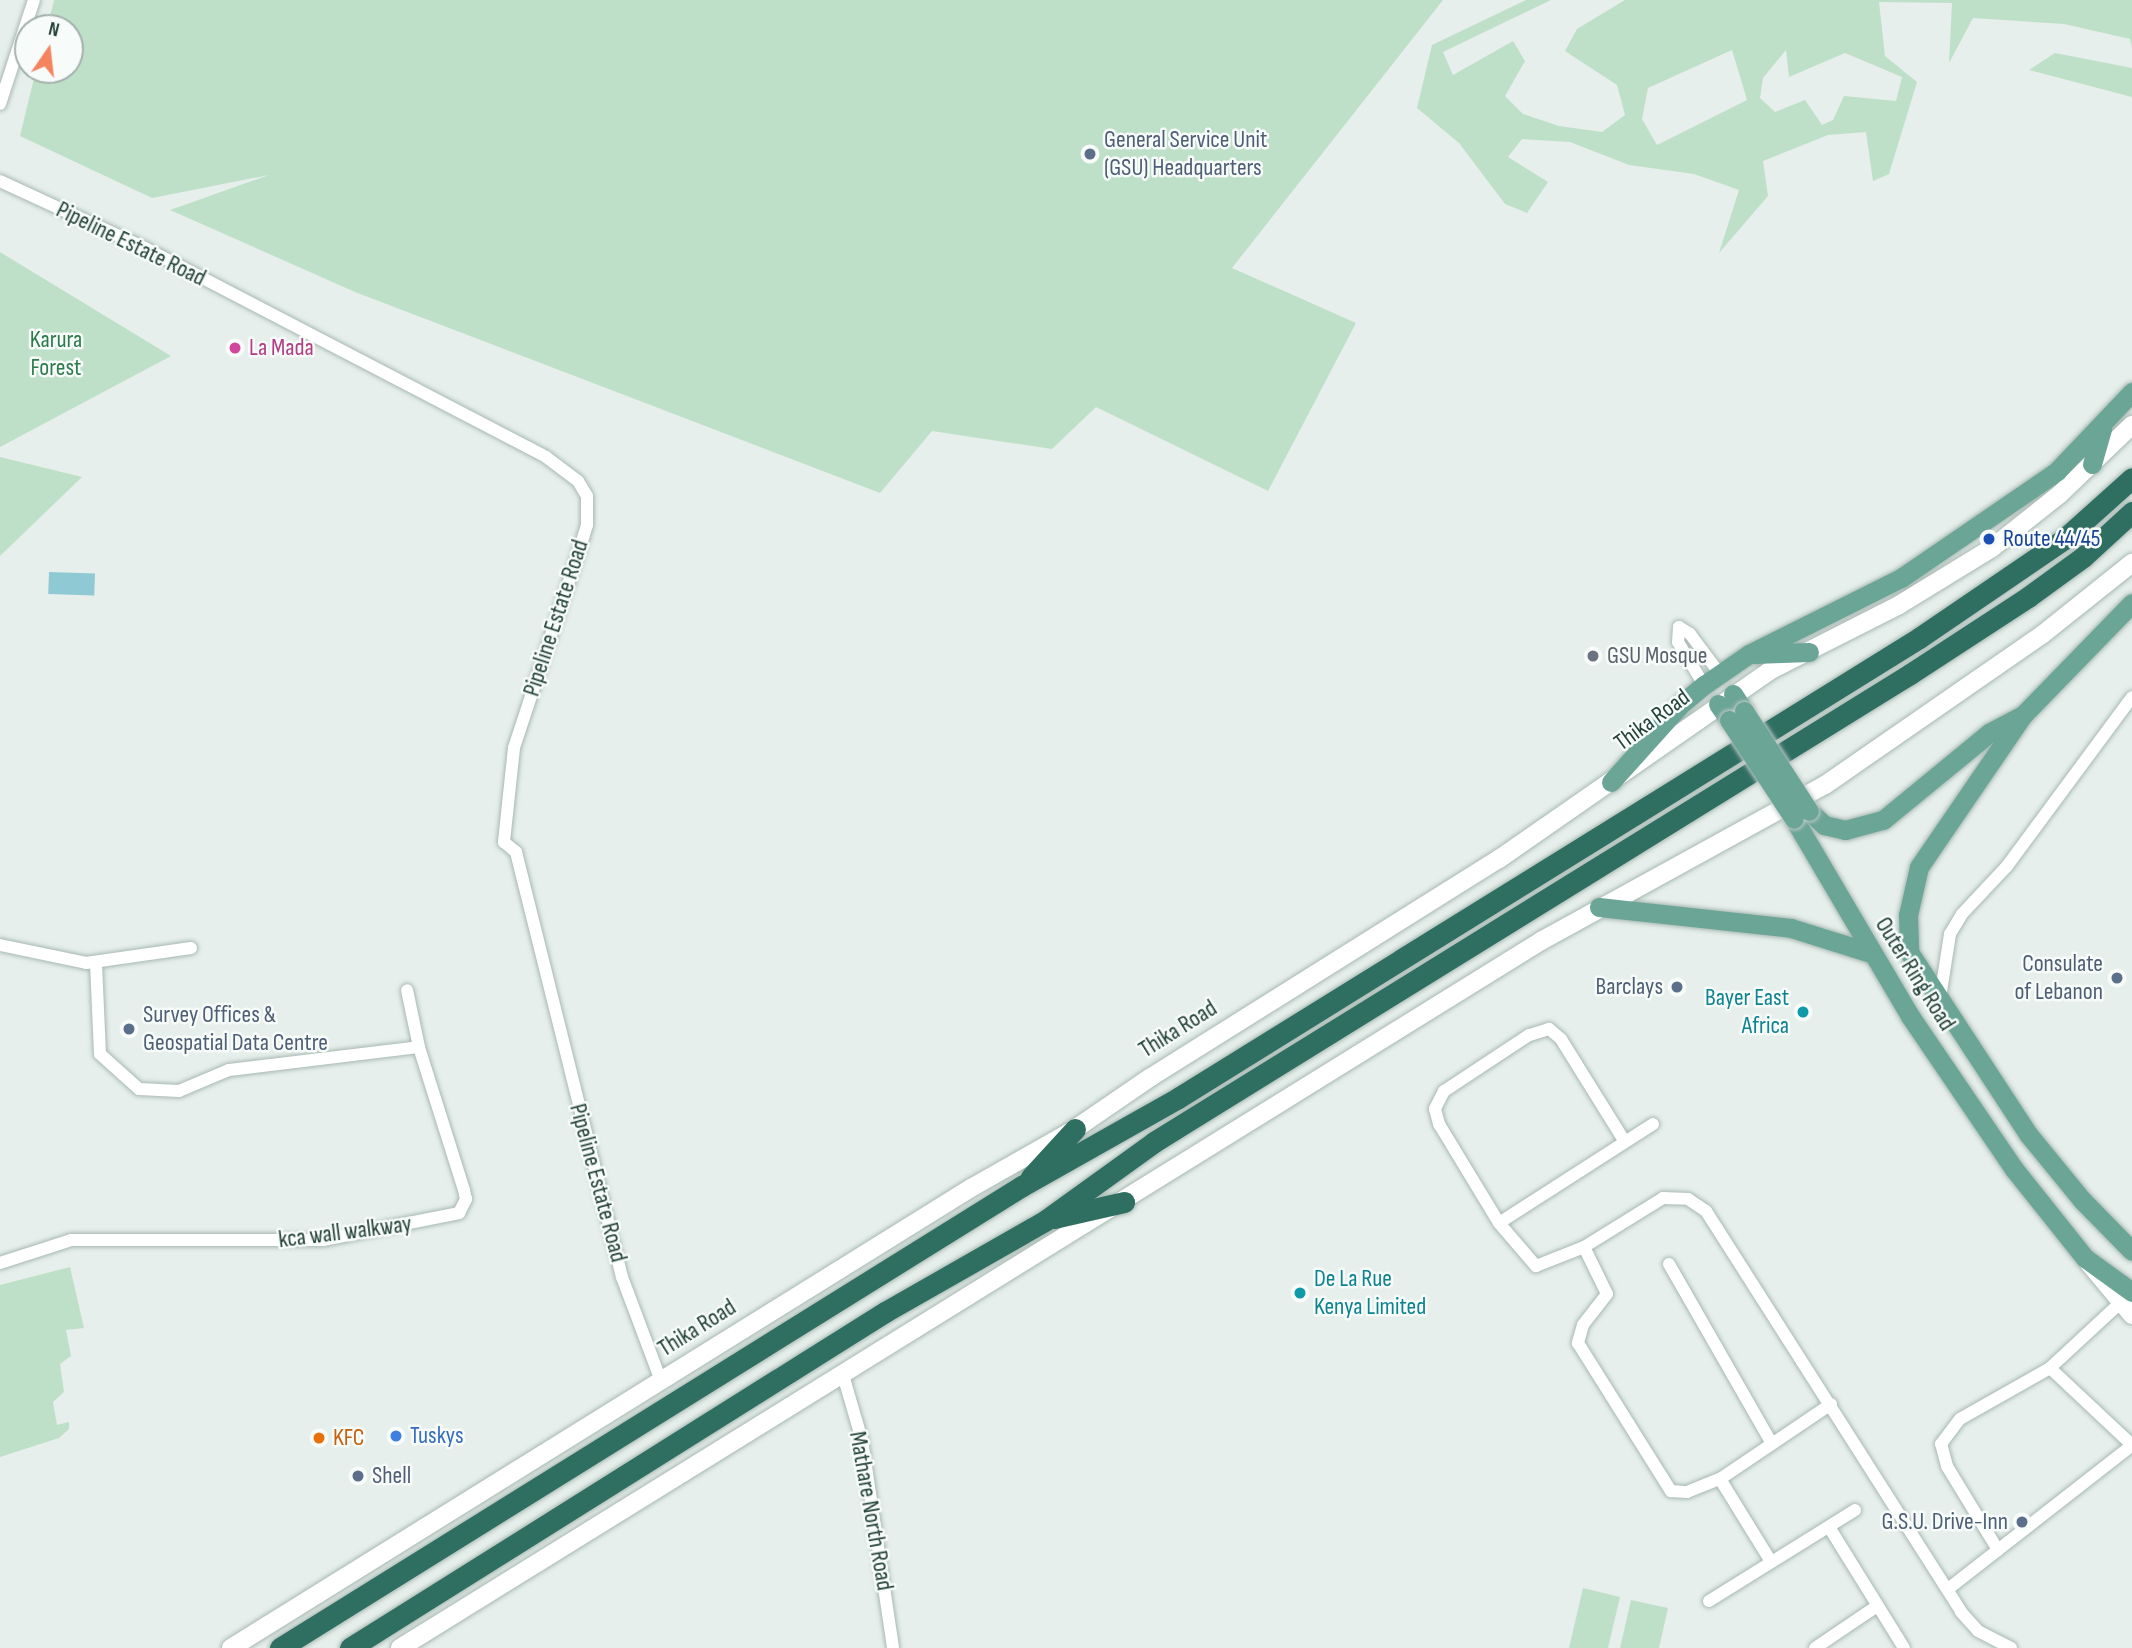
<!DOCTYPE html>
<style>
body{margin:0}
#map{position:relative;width:2132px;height:1648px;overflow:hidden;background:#e6efeb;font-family:"Sofia Sans Condensed",sans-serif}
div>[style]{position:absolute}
.green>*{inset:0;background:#bfe0c8}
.water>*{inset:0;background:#8ec9d4;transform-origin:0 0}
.roads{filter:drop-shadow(0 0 2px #a8b8b2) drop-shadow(0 0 2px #a8b8b2)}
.street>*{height:12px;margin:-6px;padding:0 6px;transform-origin:6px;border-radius:6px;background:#fff}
.secondary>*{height:18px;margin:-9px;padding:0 9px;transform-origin:9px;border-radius:9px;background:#fff}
.primary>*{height:19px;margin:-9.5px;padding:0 9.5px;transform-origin:9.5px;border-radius:9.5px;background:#6aa596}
.highway>*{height:21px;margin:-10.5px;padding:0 10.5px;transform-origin:10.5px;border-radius:10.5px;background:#2f6f62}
.bridges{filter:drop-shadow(0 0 2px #c2cac8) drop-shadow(0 0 2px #c2cac8)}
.primary-bridge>*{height:19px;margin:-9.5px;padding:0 9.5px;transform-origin:9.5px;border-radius:9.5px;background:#6aa596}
.dots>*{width:19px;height:19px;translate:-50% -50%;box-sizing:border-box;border:4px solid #f7fbf9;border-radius:50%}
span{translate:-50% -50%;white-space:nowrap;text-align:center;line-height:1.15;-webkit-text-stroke:5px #f7fbf9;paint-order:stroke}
.service-label{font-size:24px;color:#4e5e75}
.left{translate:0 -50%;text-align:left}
.right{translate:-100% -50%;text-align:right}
.street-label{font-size:24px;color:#24423a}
.park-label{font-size:24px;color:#2d7a4b}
.hotel-label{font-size:24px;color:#b23c85}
.transit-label{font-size:24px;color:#164399}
.worship-label{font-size:24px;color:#5b616d}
.culture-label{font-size:24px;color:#0d838f}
.shop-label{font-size:24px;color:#366cbe}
.food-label{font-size:24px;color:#c56008}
.north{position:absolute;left:14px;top:14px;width:70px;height:70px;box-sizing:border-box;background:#f7fbf9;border:2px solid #a3b1ad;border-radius:50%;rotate:14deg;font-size:19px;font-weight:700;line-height:28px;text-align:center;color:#24423a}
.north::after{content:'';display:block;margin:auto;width:24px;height:32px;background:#f4845f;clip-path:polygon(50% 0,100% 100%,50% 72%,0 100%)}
</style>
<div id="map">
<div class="green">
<div style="clip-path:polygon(54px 0,1443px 0,1232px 268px,1356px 323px,1268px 491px,1096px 407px,1052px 449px,932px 431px,880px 493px,355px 292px,170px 210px,269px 175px,152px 198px,20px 136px,36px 70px,70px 70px,70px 28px,47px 28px)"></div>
<div style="clip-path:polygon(evenodd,1526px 0,1551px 0,1443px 52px,1453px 75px,1513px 41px,1525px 61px,1505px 96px,1523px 114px,1559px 126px,1602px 132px,1625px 115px,1617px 85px,1565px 51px,1577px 29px,1625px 0,2132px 0,2132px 48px,2130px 39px,2064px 24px,1973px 18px,1949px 63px,1952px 3px,1879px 2px,1885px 56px,1917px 82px,1889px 174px,1873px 181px,1866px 132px,1828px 135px,1763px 161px,1768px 196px,1719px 253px,1739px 190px,1694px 174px,1629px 165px,1570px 142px,1522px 139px,1508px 157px,1548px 182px,1527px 213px,1505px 204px,1459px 143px,1417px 108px,1432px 45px,1526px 0,1732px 50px,1747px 100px,1657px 145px,1642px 119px,1648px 88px,1732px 50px,1526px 0,1786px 50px,1789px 77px,1845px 53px,1902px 77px,1896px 101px,1844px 96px,1833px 120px,1822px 125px,1805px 100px,1775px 112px,1760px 98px,1763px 78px,1786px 50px)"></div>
<div style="clip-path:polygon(2055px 53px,2132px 68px,2132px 97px,2029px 70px)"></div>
<div style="clip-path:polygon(0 252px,171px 356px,0 447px)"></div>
<div style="clip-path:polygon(0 457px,82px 477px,0 556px)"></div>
<div style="clip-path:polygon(70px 1267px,84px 1328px,66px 1330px,71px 1356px,60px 1364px,64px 1392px,53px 1402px,57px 1425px,69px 1422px,69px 1429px,59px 1438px,0 1457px,0 1285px)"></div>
<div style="clip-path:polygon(1583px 1588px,1620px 1597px,1608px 1648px,1569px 1648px)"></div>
<div style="clip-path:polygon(1631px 1600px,1668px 1608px,1659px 1648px,1620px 1648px)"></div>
</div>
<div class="water">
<div style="left:49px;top:572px;width:46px;height:22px;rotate:2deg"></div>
</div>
<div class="roads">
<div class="street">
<div style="left:0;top:104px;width:109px;rotate:-71.9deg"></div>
<div style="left:0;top:181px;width:160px;rotate:24.8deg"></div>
<div style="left:145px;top:248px;width:452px;rotate:27.5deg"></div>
<div style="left:546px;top:457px;width:40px;rotate:37deg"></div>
<div style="left:578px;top:481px;width:17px;rotate:59deg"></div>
<div style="left:587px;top:496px;width:29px;rotate:90deg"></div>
<div style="left:587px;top:525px;width:27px;rotate:107deg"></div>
<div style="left:579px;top:551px;width:207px;rotate:108.3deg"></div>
<div style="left:514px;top:748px;width:95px;rotate:96.1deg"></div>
<div style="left:504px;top:842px;width:16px;rotate:40deg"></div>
<div style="left:516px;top:852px;width:438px;rotate:76deg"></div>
<div style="left:622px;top:1277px;width:111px;rotate:69.4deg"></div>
<div style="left:1704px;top:685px;width:50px;rotate:-121.2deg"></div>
<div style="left:1678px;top:642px;width:15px;rotate:-86deg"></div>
<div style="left:1679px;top:627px;width:13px;rotate:32deg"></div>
<div style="left:1690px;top:634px;width:50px;rotate:53.1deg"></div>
<div style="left:0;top:945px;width:88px;rotate:11.8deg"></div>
<div style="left:86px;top:963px;width:106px;rotate:-8.1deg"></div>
<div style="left:96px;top:963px;width:91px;rotate:87.5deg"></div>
<div style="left:100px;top:1054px;width:52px;rotate:41.9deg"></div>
<div style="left:139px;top:1089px;width:40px;rotate:2.9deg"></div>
<div style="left:179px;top:1091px;width:54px;rotate:-22.8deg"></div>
<div style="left:229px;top:1070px;width:191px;rotate:-6.9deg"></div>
<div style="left:1940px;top:998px;width:65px;rotate:-81.1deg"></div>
<div style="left:1950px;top:934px;width:23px;rotate:-59deg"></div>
<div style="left:1962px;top:914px;width:66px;rotate:-46.8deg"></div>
<div style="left:2007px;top:866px;width:210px;rotate:-53.5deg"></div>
<div style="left:1625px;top:1142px;width:121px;rotate:-121.9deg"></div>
<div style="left:1561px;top:1039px;width:16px;rotate:-140deg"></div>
<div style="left:1549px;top:1029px;width:21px;rotate:163deg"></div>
<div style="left:1529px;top:1035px;width:102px;rotate:146.6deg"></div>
<div style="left:1444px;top:1091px;width:20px;rotate:117deg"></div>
<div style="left:1435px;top:1109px;width:16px;rotate:75deg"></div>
<div style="left:1439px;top:1124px;width:116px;rotate:58.8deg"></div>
<div style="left:1499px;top:1223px;width:57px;rotate:49.3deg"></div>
<div style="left:1536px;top:1266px;width:52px;rotate:-21.6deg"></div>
<div style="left:1584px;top:1247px;width:93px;rotate:-31.8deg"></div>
<div style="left:1663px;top:1198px;width:25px;rotate:2deg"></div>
<div style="left:1688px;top:1199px;width:22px;rotate:34deg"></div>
<div style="left:1706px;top:1211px;width:475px;rotate:57.5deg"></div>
<div style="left:1961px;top:1612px;width:25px;rotate:48deg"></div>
<div style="left:1978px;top:1631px;width:37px;rotate:27deg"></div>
<div style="left:1499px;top:1223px;width:183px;rotate:-32.7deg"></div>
<div style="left:1584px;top:1247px;width:52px;rotate:63.9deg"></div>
<div style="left:1607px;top:1294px;width:39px;rotate:128deg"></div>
<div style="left:1583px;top:1325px;width:19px;rotate:106deg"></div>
<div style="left:1578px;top:1343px;width:175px;rotate:57.9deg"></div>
<div style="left:1671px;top:1491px;width:16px;rotate:4deg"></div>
<div style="left:1687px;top:1492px;width:35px;rotate:-22deg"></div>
<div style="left:1720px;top:1479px;width:134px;rotate:-34deg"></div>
<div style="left:0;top:1263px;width:75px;rotate:-17.9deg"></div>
<div style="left:71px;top:1240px;width:252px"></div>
<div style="left:323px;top:1240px;width:139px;rotate:-11.2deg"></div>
<div style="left:459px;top:1213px;width:16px;rotate:-63deg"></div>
<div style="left:466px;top:1199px;width:9px;rotate:-103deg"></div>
<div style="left:464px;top:1190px;width:150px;rotate:-107.5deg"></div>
<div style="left:419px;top:1047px;width:58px;rotate:-101.9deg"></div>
<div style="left:1669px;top:1264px;width:205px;rotate:60.2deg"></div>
<div style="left:2119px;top:1304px;width:94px;rotate:137.2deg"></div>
<div style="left:2050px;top:1368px;width:112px;rotate:43.2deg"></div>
<div style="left:843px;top:1375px;width:68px;rotate:73.7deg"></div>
<div style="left:862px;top:1440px;width:210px;rotate:81.5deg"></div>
<div style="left:1720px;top:1479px;width:95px;rotate:58.3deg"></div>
<div style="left:1829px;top:1527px;width:142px;rotate:58.2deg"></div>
<div style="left:1998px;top:1550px;width:98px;rotate:-121.3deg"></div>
<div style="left:1947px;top:1466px;width:23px;rotate:-105deg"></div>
<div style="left:1941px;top:1444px;width:31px;rotate:-53deg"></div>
<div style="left:1960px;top:1419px;width:103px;rotate:-29.5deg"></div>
<div style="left:1948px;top:1589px;width:234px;rotate:-38deg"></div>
<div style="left:1709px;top:1601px;width:172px;rotate:-31.9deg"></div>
<div style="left:1815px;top:1648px;width:75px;rotate:-34.1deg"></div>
</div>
<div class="secondary">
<div style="left:2088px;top:1262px;width:69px;rotate:50.3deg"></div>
<div style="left:231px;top:1648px;width:871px;rotate:-31.87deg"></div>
<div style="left:971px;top:1188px;width:120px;rotate:-29.6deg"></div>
<div style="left:1075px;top:1129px;width:92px;rotate:-34.4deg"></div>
<div style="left:1151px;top:1077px;width:411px;rotate:-32.1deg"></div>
<div style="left:1499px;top:859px;width:331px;rotate:-34.8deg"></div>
<div style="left:1771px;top:670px;width:144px;rotate:-26.9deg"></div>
<div style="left:1899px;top:605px;width:109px;rotate:-31.5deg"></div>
<div style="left:1992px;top:548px;width:87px;rotate:-38.5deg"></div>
<div style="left:2060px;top:494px;width:100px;rotate:-43.8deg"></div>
<div style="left:400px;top:1648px;width:1342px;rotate:-31.78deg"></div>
<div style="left:1541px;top:941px;width:324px;rotate:-28.8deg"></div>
<div style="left:1825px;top:785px;width:265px;rotate:-34.7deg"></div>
<div style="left:2043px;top:634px;width:114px;rotate:-38.6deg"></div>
</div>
<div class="primary">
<div style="left:2092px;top:464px;width:37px;rotate:-74deg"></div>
<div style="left:1754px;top:654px;width:55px;rotate:-2.1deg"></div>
<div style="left:1733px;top:694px;width:20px;rotate:57deg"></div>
<div style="left:1718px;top:704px;width:19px;rotate:55deg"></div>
<div style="left:2023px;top:715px;width:184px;rotate:124.4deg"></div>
<div style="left:1919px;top:867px;width:49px;rotate:102.9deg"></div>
<div style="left:1908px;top:915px;width:37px;rotate:88deg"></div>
<div style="left:1909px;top:952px;width:217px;rotate:56.8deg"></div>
<div style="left:2028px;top:1134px;width:85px;rotate:50.7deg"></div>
<div style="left:2082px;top:1200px;width:71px;rotate:45.6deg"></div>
<div style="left:1611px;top:782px;width:103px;rotate:-48.1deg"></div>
<div style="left:1680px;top:705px;width:31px;rotate:-40deg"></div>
<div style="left:1704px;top:685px;width:55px;rotate:-34.6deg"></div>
<div style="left:1749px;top:654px;width:170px;rotate:-26.6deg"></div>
<div style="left:1901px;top:578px;width:189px;rotate:-34.4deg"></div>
<div style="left:2057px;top:471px;width:109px;rotate:-46.5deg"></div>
<div style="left:1809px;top:811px;width:21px;rotate:43deg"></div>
<div style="left:1824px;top:825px;width:22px;rotate:13deg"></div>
<div style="left:1845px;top:830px;width:39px;rotate:-15deg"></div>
<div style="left:1883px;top:820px;width:137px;rotate:-39.4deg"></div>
<div style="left:1989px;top:733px;width:38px;rotate:-28deg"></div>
<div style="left:2023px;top:715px;width:156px;rotate:-45.8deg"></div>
<div style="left:1794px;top:819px;width:229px;rotate:59.5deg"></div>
<div style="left:1910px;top:1016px;width:185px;rotate:55.8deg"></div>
<div style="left:2014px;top:1169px;width:114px;rotate:51.4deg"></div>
<div style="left:2085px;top:1258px;width:58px;rotate:35.9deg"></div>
<div style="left:1599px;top:907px;width:193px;rotate:6.2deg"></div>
<div style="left:1791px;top:928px;width:84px;rotate:17.4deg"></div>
</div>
<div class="highway">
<div style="left:1031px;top:1177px;width:65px;rotate:-47.5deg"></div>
<div style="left:1054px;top:1218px;width:72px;rotate:-12.9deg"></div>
<div style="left:280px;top:1648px;width:874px;rotate:-31.91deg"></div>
<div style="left:1022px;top:1186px;width:179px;rotate:-29.4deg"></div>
<div style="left:1178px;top:1098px;width:872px;rotate:-31.83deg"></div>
<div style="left:1919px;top:638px;width:176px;rotate:-34.3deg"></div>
<div style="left:2064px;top:539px;width:91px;rotate:-41.9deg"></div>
<div style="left:350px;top:1648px;width:632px;rotate:-32.13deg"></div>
<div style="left:885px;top:1312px;width:185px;rotate:-29.7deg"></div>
<div style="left:1046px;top:1220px;width:133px;rotate:-35.8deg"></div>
<div style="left:1154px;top:1142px;width:889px;rotate:-31.76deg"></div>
<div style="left:1910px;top:674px;width:141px;rotate:-33.1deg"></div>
<div style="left:2028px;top:597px;width:68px;rotate:-36deg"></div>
<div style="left:2083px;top:557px;width:67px;rotate:-42.6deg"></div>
</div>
</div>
<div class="bridges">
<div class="primary-bridge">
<div style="left:1744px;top:711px;width:119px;rotate:57deg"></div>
<div style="left:1729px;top:720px;width:118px;rotate:56.7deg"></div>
</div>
</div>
<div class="dots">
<div style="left:1090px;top:154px;background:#5c6f8a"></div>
<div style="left:235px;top:348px;background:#d1479c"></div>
<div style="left:1989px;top:539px;background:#1a4fb4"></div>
<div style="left:1593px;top:656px;background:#6b7280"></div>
<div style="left:2117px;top:978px;background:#5c6f8a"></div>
<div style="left:1677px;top:987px;background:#5c6f8a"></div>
<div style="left:1803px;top:1012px;background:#0f9aa8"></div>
<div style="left:129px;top:1029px;background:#5c6f8a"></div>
<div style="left:1300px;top:1293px;background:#0f9aa8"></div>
<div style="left:396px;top:1436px;background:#3f7fe0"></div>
<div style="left:319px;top:1438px;background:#e8710a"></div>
<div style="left:358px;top:1476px;background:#5c6f8a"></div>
<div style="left:2022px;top:1522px;background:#5c6f8a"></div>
</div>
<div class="service-label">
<span class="left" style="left:1104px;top:154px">General Service Unit<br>(GSU) Headquarters</span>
<span class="right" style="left:2103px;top:978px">Consulate<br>of Lebanon</span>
<span class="right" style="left:1663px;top:987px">Barclays</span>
<span class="left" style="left:143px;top:1029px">Survey Offices &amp;<br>Geospatial Data Centre</span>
<span class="left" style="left:372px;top:1476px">Shell</span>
<span class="right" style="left:2008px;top:1522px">G.S.U. Drive-Inn</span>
</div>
<div class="street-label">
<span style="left:131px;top:244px;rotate:26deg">Pipeline Estate Road</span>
<span style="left:556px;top:618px;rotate:-72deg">Pipeline Estate Road</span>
<span style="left:1652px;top:720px;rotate:-36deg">Thika Road</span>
<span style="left:1915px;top:974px;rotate:58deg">Outer Ring Road</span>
<span style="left:1178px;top:1029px;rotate:-32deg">Thika Road</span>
<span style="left:598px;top:1183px;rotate:75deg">Pipeline Estate Road</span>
<span style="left:345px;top:1232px;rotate:-7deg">kca wall walkway</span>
<span style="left:697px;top:1328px;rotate:-32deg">Thika Road</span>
<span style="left:871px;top:1511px;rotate:80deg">Mathare North Road</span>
</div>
<div class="park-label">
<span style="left:56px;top:354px">Karura<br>Forest</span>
</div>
<div class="hotel-label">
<span class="left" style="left:249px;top:348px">La Mada</span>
</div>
<div class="transit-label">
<span class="left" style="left:2003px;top:539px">Route 44/45</span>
</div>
<div class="worship-label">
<span class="left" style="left:1607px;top:656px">GSU Mosque</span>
</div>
<div class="culture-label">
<span class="right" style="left:1789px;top:1012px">Bayer East<br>Africa</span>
<span class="left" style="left:1314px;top:1293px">De La Rue<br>Kenya Limited</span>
</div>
<div class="shop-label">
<span class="left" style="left:410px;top:1436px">Tuskys</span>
</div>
<div class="food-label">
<span class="left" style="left:333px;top:1438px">KFC</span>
</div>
<div class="north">N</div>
</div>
